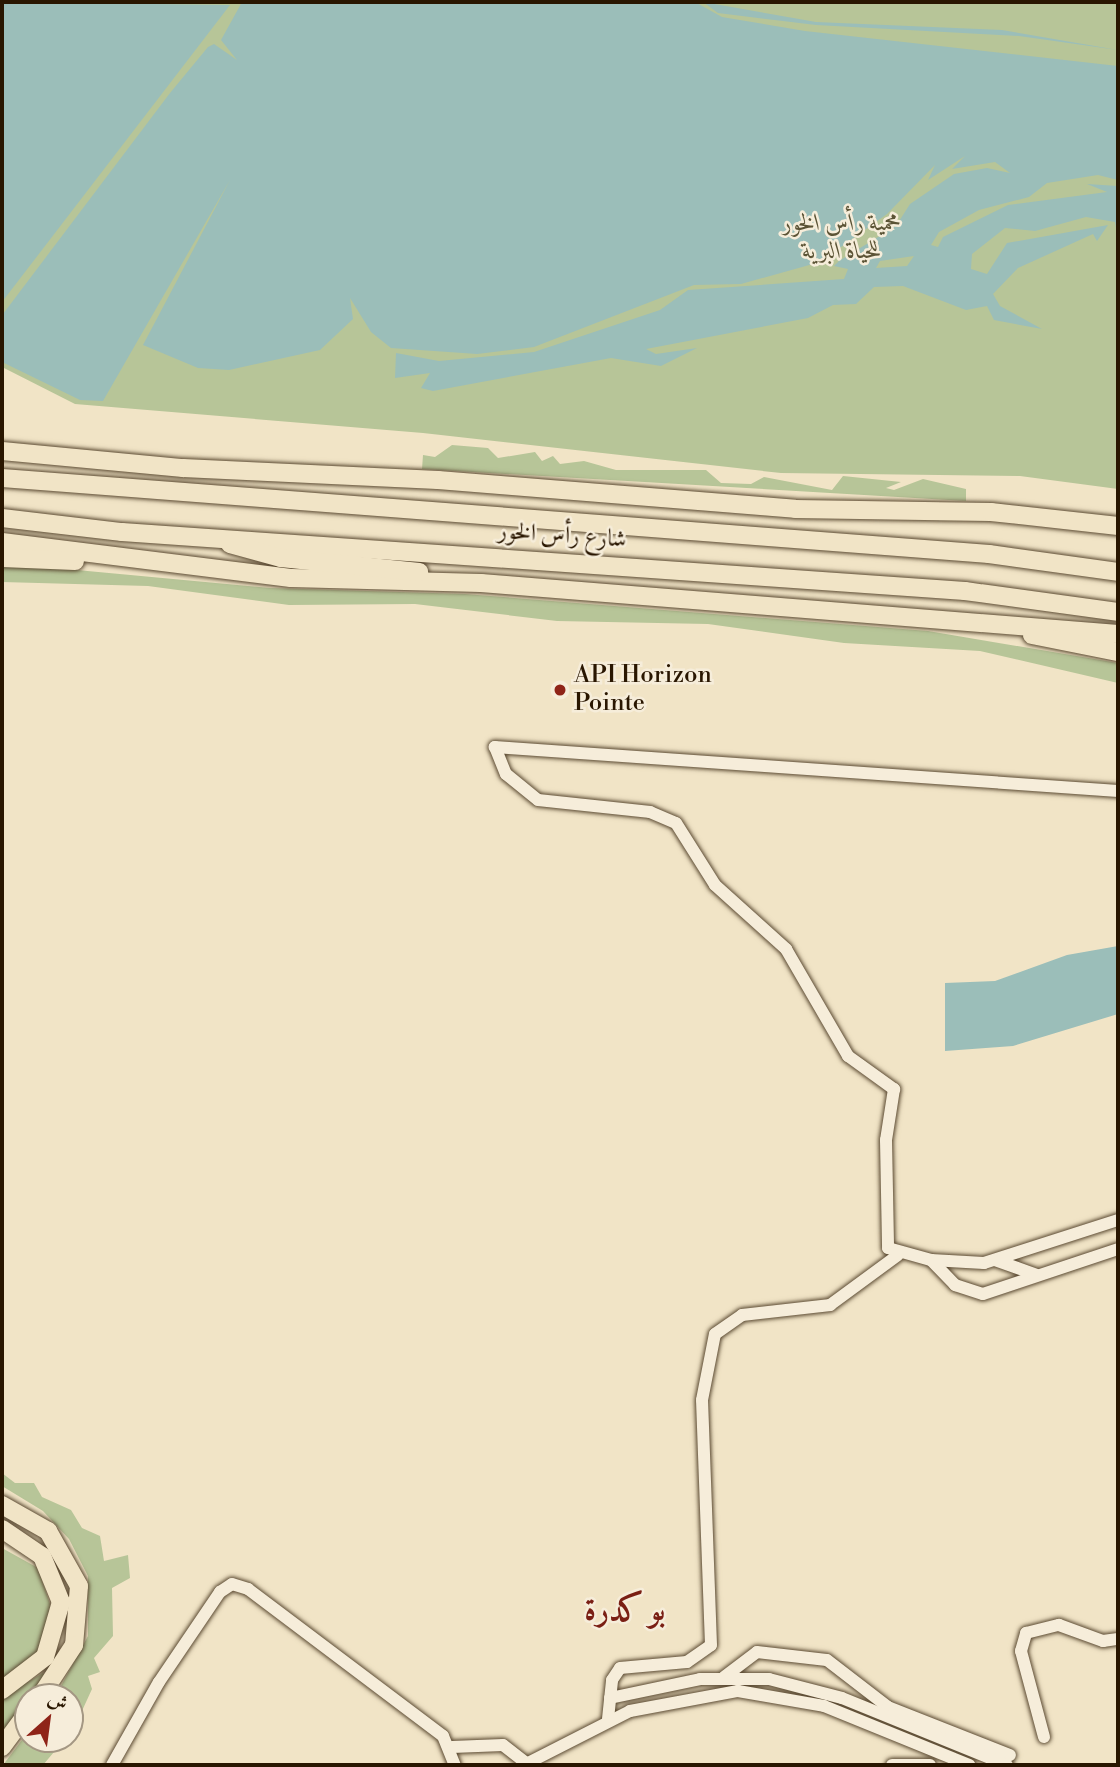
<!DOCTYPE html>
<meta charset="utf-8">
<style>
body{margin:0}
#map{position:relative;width:1120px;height:1767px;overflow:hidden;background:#f1e4c6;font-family:"Libre Bodoni",Amiri,serif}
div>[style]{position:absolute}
.green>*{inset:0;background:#b7c598}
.water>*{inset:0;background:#9bbeb9}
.roads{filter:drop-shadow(0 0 2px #5b4a32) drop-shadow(0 0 2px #5b4a32)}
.minor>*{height:12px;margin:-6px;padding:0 6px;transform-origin:6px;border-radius:6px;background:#f6edda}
.highway>*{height:18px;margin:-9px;padding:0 9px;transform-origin:9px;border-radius:9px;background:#f1e4c6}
.dots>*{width:19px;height:19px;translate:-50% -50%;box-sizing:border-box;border:4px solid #f6edda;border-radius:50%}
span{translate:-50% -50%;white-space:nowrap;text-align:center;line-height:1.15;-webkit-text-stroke:5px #f6edda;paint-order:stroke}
.park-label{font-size:24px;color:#5b5335;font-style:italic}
.street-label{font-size:24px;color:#291600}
.poi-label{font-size:24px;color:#291600}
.left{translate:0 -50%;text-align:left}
.district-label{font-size:32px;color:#7a1f14;font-weight:700}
.frame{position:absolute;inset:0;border:4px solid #291600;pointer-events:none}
.north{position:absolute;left:14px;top:1683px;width:70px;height:70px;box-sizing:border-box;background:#f6edda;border:2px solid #a49783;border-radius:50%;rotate:28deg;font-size:19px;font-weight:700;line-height:28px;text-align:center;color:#291600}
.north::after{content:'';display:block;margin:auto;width:24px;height:32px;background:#8f2418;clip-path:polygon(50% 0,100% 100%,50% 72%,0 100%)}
</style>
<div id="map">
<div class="green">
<div style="clip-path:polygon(2px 2px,1118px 2px,1118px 489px,1020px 476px,781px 473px,423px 433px,75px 404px,2px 367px)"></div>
<div style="clip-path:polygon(452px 445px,488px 448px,498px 458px,535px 452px,542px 461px,553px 456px,560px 464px,584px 461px,616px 470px,706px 470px,721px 483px,751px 484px,764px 477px,832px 490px,843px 476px,901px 482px,886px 488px,894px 490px,923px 479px,966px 489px,966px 501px,422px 469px,423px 455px,435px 457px)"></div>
<div style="clip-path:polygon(2px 563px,270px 588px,465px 594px,928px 631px,1118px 663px,1118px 683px,980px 651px,844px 643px,708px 624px,557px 621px,415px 604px,289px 605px,148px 586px,2px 582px)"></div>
<div style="clip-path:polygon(2px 1473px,15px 1483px,34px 1483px,42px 1497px,71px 1510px,82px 1528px,100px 1536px,104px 1561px,128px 1555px,130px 1578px,112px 1588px,113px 1636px,94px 1658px,100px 1672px,88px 1676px,92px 1689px,70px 1737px,70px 1697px,55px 1697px,88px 1636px,88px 1576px,69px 1539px,43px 1511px,2px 1486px)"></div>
<div style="clip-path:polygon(2px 1548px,38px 1568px,51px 1607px,39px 1651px,2px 1680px)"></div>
<div style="clip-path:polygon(43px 1673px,47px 1678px,2px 1735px,2px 1697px)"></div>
<div style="clip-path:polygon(28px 1732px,28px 1739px,65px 1739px,43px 1765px,3px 1765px)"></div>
</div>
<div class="water">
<div style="clip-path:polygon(2px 2px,230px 5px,2px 302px)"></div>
<div style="clip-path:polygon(evenodd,242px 2px,695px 2px,722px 17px,805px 31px,1118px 66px,1118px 180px,1098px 175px,1047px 183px,1029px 197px,979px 210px,939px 232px,931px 245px,938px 247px,943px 237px,1008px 205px,1107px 192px,1087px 184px,1118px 186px,1118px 238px,1115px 222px,1086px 217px,1035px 231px,1005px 228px,972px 254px,971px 269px,987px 274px,1007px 243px,1108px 225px,1097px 241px,1093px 234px,1018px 268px,993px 294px,1000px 306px,1042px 329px,994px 320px,987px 306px,966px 310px,903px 286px,874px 287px,856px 304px,833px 305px,808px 318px,646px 349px,656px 354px,697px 348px,661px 366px,611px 358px,433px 391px,421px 388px,430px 373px,395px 378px,396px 353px,439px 361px,534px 352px,660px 310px,688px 290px,844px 279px,848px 269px,834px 266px,839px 261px,896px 226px,910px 204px,954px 174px,987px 168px,1010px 173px,995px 162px,952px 169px,965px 156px,928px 180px,935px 165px,887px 214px,820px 262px,741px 284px,694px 285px,534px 347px,477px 354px,391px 348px,371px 332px,350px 298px,353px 319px,320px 350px,229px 370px,198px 368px,143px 345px,230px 180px,103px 401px,80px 400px,2px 362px,3px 314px,170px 93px,208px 47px,214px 44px,237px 60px,221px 40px,242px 2px,914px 256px,907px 266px,876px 268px,880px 261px,914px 256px)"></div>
<div style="clip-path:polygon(703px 2px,816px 22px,1002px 30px,1118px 50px,1019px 36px,816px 25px,718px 13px)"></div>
<div style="clip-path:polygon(1118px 946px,1118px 1014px,1013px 1046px,945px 1051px,945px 983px,995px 981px,1067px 955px)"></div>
</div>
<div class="roads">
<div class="minor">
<div style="left:1118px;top:791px;width:625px;rotate:-175.96deg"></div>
<div style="left:495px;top:747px;width:29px;rotate:68deg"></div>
<div style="left:506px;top:774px;width:41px;rotate:39.1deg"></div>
<div style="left:538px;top:800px;width:113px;rotate:6.1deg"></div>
<div style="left:650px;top:812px;width:28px;rotate:23deg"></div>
<div style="left:676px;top:823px;width:73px;rotate:57.8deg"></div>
<div style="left:715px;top:885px;width:96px;rotate:42deg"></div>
<div style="left:786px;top:949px;width:124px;rotate:59.9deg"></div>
<div style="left:848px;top:1056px;width:57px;rotate:35.7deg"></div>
<div style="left:894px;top:1089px;width:52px;rotate:98.9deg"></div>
<div style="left:886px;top:1140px;width:108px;rotate:88.9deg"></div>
<div style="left:888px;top:1248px;width:45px;rotate:15.6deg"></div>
<div style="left:931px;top:1260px;width:53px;rotate:3.2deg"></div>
<div style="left:984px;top:1263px;width:141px;rotate:-17.8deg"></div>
<div style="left:931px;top:1260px;width:35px;rotate:46deg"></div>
<div style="left:955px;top:1285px;width:29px;rotate:18deg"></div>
<div style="left:983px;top:1294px;width:142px;rotate:-18.4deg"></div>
<div style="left:995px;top:1260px;width:45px;rotate:19.7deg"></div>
<div style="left:724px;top:1677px;width:41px;rotate:-37.1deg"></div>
<div style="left:757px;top:1652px;width:70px;rotate:6.5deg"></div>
<div style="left:827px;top:1660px;width:77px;rotate:37.6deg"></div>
<div style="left:888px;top:1707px;width:131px;rotate:21.5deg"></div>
<div style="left:610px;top:1698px;width:92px;rotate:-11.9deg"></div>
<div style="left:700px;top:1679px;width:69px"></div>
<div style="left:769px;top:1679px;width:75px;rotate:14.6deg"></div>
<div style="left:842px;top:1698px;width:178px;rotate:22.1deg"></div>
<div style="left:608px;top:1719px;width:39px;rotate:-84deg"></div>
<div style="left:612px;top:1680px;width:14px;rotate:-56deg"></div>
<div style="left:620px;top:1668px;width:67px;rotate:-5.1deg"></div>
<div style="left:687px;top:1662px;width:29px;rotate:-35deg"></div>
<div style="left:711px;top:1645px;width:245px;rotate:-92.1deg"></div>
<div style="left:702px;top:1400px;width:67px;rotate:-78.9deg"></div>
<div style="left:715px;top:1334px;width:33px;rotate:-35deg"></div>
<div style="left:742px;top:1315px;width:89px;rotate:-6.5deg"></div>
<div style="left:830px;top:1305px;width:84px;rotate:-36.3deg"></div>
<div style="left:1044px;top:1737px;width:89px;rotate:-105deg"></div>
<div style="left:1021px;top:1651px;width:19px;rotate:-74deg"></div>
<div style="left:1026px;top:1633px;width:34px;rotate:-14deg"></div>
<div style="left:1059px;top:1625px;width:47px;rotate:20deg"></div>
<div style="left:1103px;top:1641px;width:15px;rotate:-8deg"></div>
<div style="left:452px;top:1747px;width:51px;rotate:-2.2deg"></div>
<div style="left:503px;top:1745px;width:33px;rotate:38deg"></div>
<div style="left:112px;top:1765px;width:95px;rotate:-60.5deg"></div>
<div style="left:159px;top:1682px;width:109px;rotate:-55.9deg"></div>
<div style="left:220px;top:1592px;width:14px;rotate:-34deg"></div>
<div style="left:232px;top:1584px;width:17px;rotate:17deg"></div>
<div style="left:248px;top:1589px;width:244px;rotate:37deg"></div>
<div style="left:443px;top:1736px;width:31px;rotate:68deg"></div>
<div style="left:524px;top:1765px;width:119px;rotate:-27deg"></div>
<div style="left:630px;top:1711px;width:110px;rotate:-10.5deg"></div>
<div style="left:738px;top:1691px;width:87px;rotate:9.9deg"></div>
<div style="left:824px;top:1706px;width:157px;rotate:22.1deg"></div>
<div style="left:892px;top:1765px;width:38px"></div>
</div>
<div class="highway">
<div style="left:2px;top:451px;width:182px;rotate:5.4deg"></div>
<div style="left:183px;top:468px;width:255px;rotate:2.7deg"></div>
<div style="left:438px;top:480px;width:358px;rotate:4.6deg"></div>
<div style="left:795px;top:509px;width:196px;rotate:0.9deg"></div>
<div style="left:991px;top:512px;width:128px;rotate:6.3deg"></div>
<div style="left:2px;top:478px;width:990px;rotate:4.4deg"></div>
<div style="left:989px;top:554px;width:130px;rotate:7.9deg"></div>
<div style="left:2px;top:518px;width:121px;rotate:6.7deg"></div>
<div style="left:122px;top:532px;width:845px;rotate:4deg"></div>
<div style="left:965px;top:591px;width:154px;rotate:7.8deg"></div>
<div style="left:2px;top:542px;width:291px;rotate:7.1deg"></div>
<div style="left:291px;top:578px;width:190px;rotate:1.5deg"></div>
<div style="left:481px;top:583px;width:639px;rotate:4.58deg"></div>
<div style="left:230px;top:544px;width:53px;rotate:15.4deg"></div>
<div style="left:281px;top:558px;width:139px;rotate:5.8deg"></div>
<div style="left:2px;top:558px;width:73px;rotate:2.4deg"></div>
<div style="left:1032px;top:635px;width:88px;rotate:11.2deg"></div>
<div style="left:2px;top:1505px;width:53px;rotate:29.5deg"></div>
<div style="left:48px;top:1531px;width:63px;rotate:60.6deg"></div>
<div style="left:79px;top:1586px;width:59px;rotate:94.8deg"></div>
<div style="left:74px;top:1645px;width:62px;rotate:123.2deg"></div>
<div style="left:2px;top:1529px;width:48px;rotate:34deg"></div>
<div style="left:42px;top:1556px;width:50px;rotate:67.6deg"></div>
<div style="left:61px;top:1602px;width:57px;rotate:106.2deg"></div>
<div style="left:45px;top:1657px;width:54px;rotate:142.5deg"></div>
<div style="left:2px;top:1747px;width:44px;rotate:-53.4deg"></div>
</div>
</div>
<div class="dots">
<div style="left:560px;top:690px;background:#8f2418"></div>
</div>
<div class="park-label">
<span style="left:842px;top:238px">محمية رأس الخور<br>للحياة البرية</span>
</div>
<div class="street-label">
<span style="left:562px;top:536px;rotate:4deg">شارع رأس الخور</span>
</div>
<div class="poi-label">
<span class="left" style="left:574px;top:690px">API Horizon<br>Pointe</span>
</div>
<div class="district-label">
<span style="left:625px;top:1610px">بو كدرة</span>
</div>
<div class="frame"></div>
<div class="north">ش</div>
</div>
